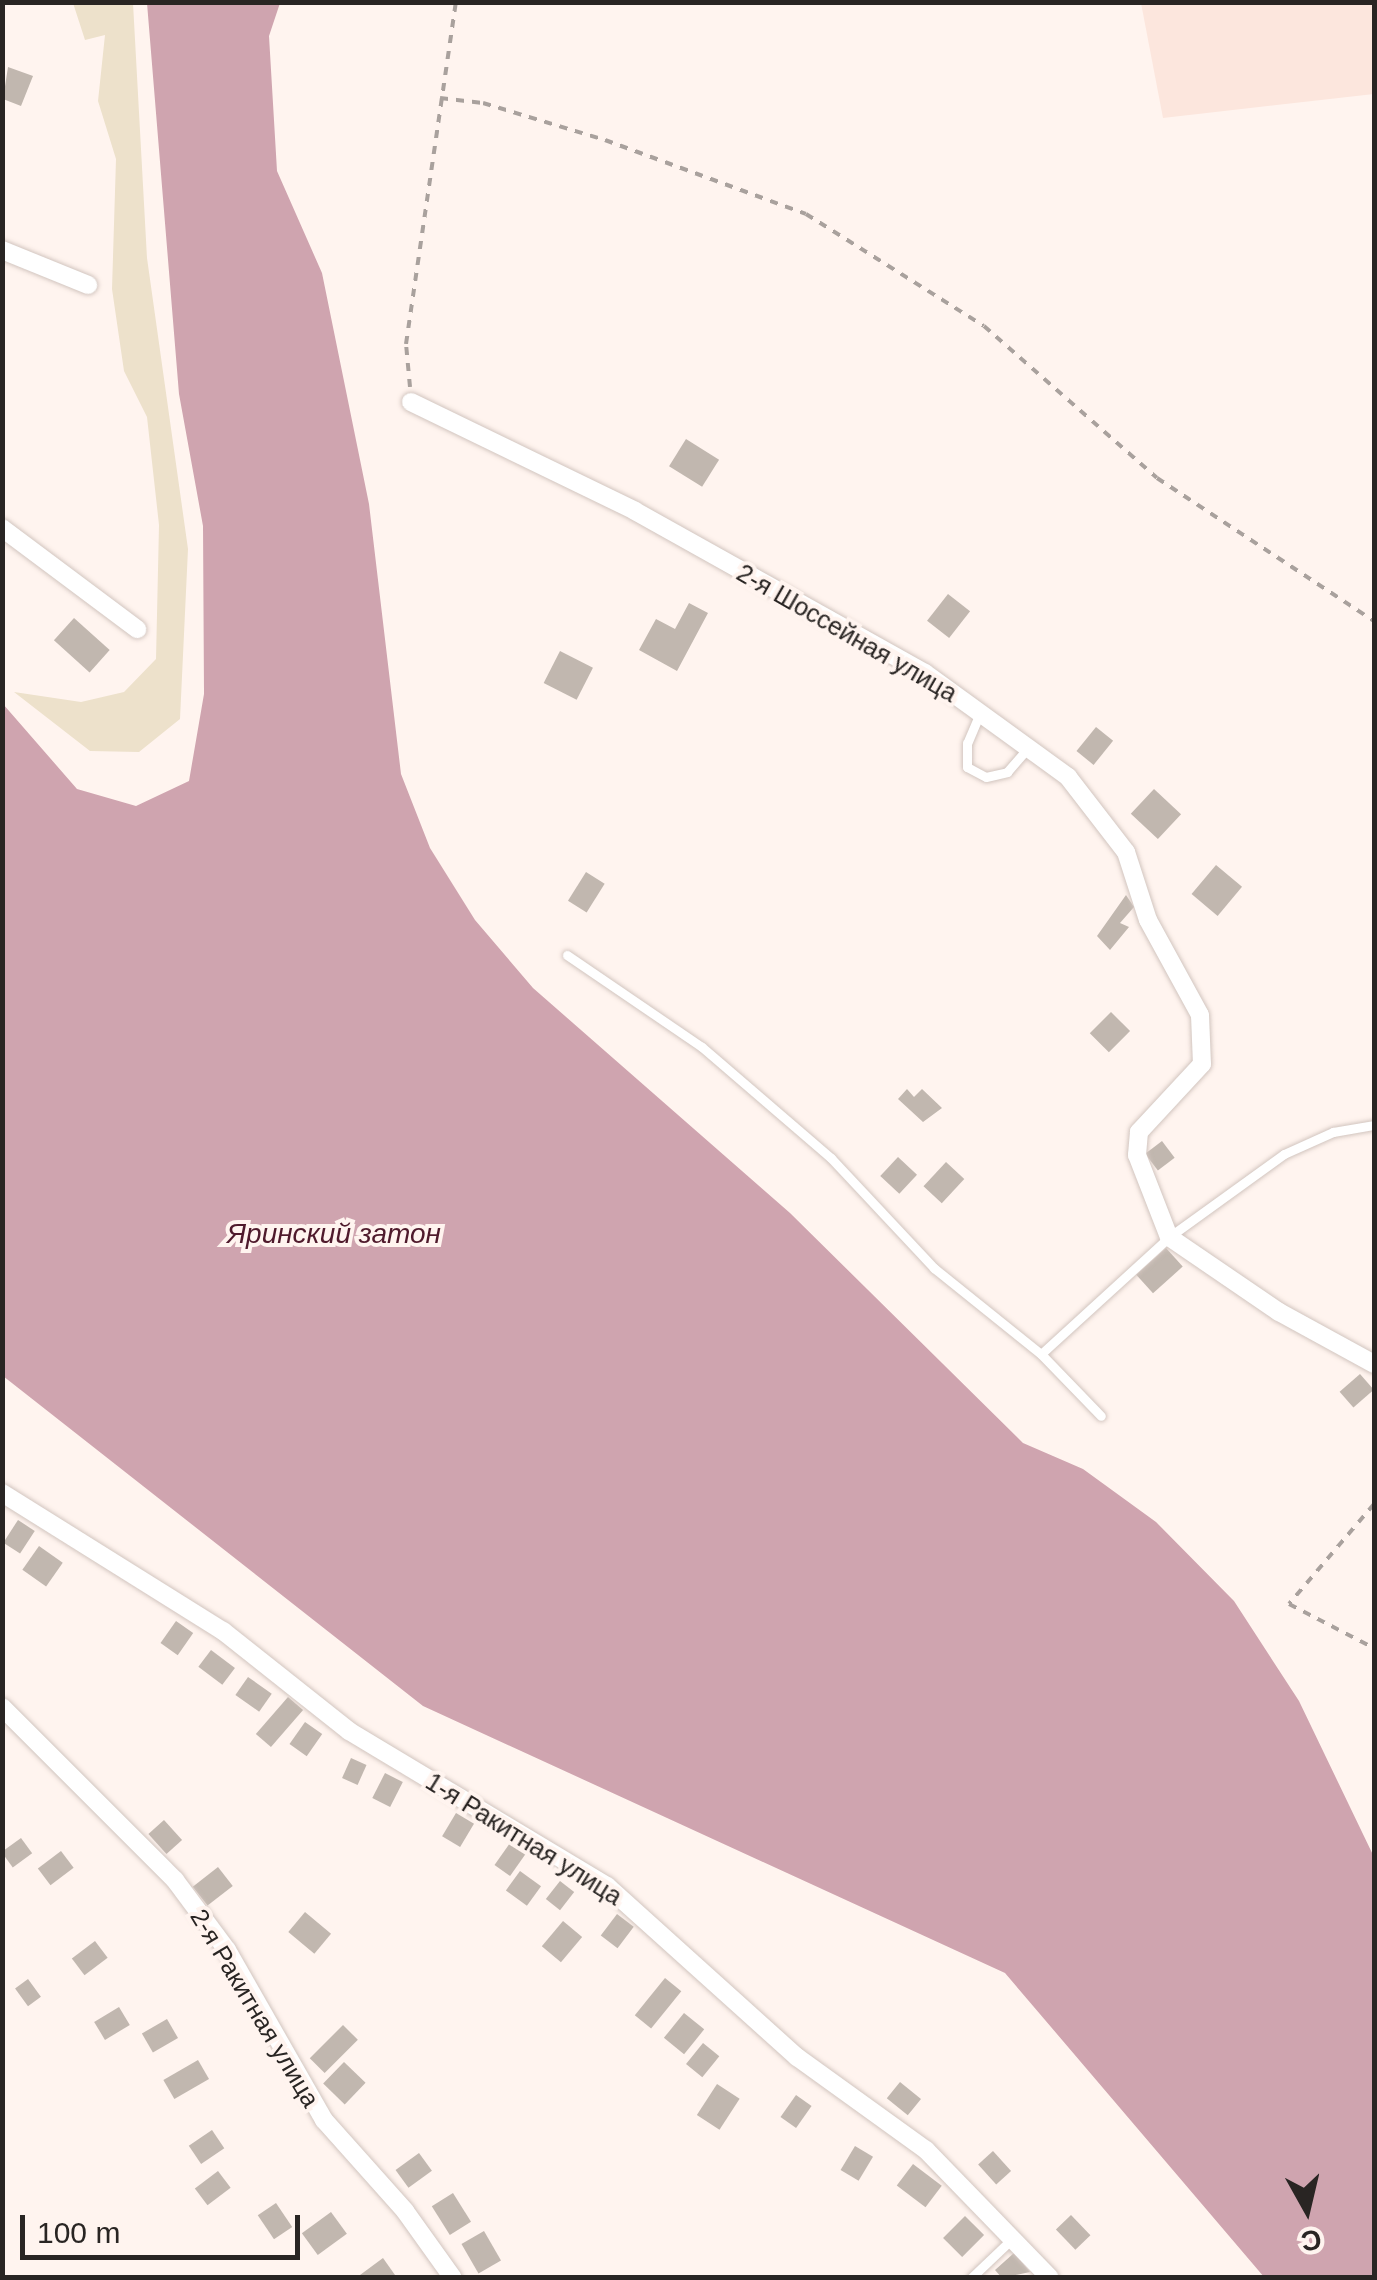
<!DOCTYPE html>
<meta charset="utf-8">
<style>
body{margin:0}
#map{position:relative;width:1377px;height:2280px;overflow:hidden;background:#fff4ef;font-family:Arial,sans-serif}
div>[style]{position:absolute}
.built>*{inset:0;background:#fce6dd}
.green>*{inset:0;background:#ede1cb}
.water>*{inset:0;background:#cfa4af}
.building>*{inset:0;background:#c1b7af;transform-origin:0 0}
.path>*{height:4px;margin-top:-2px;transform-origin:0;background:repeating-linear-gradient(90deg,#a9a19d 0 8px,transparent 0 16px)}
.roads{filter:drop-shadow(0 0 2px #d2c5bf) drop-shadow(0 0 2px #d2c5bf)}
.service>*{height:9px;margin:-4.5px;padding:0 4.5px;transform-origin:4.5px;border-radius:4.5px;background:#fff}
.minor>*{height:18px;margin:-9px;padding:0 9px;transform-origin:9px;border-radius:9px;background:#fff}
span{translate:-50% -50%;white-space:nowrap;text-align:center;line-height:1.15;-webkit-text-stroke:8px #fff4ef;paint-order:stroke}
.street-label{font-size:25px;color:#292523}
.water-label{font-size:28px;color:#4f1a2c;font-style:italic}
.frame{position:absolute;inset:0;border:5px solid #292523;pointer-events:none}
.north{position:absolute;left:1257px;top:2160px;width:100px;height:100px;-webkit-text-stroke:8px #fff4ef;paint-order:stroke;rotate:172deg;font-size:28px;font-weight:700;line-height:40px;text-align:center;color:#292523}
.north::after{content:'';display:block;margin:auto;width:35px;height:45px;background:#292523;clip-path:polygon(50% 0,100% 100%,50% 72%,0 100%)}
.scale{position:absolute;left:20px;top:2215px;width:280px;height:45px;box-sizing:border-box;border:5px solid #292523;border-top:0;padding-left:12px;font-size:30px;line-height:35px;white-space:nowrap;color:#292523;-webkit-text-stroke:8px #fff4ef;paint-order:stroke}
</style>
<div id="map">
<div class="built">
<div style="clip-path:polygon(1141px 3px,1374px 3px,1374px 94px,1163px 118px)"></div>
</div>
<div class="green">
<div style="clip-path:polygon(73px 3px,133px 3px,147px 258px,188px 549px,180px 719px,139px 752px,90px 751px,14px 692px,81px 702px,124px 692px,156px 659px,159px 525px,147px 417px,124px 371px,112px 289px,116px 159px,98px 101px,105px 35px,85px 40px)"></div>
</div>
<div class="water">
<div style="clip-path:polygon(147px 3px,280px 3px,269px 36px,277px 171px,322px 273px,369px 504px,401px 774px,430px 848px,475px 920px,533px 988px,790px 1213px,1023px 1443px,1083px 1469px,1156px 1522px,1234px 1601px,1299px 1701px,1374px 1857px,1374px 2277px,1264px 2277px,1005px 1973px,423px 1706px,3px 1376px,3px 704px,77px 789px,136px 806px,189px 781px,204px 694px,203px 526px,179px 394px)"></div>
</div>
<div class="building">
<div style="clip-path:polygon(8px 67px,33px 76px,21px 106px,3px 99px)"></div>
<div style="left:686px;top:439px;width:39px;height:32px;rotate:32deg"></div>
<div style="left:948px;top:594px;width:28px;height:34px;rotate:38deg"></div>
<div style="clip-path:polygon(689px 603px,708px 613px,677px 671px,639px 650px,656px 619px,675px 629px)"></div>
<div style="left:74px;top:618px;width:48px;height:30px;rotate:42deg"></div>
<div style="left:560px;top:651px;width:37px;height:36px;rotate:27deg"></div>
<div style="left:1096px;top:727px;width:22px;height:31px;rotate:39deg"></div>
<div style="left:1154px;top:789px;width:37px;height:34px;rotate:43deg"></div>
<div style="left:1216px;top:865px;width:34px;height:38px;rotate:40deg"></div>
<div style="left:586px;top:872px;width:22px;height:34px;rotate:32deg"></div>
<div style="clip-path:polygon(1126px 895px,1134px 907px,1120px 923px,1129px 927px,1110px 950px,1097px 936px)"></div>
<div style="left:1111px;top:1012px;width:27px;height:30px;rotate:45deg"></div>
<div style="clip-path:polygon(907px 1089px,914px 1097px,922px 1089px,942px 1108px,923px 1122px,898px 1099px)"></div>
<div style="left:1162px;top:1141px;width:21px;height:21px;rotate:53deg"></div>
<div style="left:898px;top:1157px;width:26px;height:26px;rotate:43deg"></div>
<div style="left:946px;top:1162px;width:25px;height:33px;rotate:43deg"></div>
<div style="left:1166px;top:1248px;width:25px;height:40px;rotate:48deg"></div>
<div style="left:1360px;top:1374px;width:21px;height:27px;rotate:49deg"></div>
<div style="left:18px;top:1520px;width:20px;height:27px;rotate:33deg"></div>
<div style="left:39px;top:1546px;width:29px;height:29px;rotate:35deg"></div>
<div style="left:176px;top:1621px;width:21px;height:27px;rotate:35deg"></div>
<div style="left:211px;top:1650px;width:30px;height:21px;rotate:37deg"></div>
<div style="left:248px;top:1677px;width:29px;height:22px;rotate:35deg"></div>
<div style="left:288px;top:1697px;width:20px;height:49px;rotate:41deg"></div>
<div style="left:305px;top:1722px;width:21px;height:27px;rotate:35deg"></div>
<div style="left:351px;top:1758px;width:17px;height:22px;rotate:24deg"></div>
<div style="left:385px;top:1773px;width:20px;height:28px;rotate:27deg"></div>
<div style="left:456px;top:1813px;width:21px;height:27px;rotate:31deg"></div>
<div style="left:164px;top:1820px;width:27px;height:21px;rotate:48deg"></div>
<div style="left:21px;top:1838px;width:19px;height:24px;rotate:54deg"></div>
<div style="left:510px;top:1843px;width:19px;height:27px;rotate:35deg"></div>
<div style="left:61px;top:1851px;width:21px;height:29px;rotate:53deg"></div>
<div style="left:218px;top:1867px;width:24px;height:32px;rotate:52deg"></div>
<div style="left:520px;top:1871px;width:26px;height:24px;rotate:36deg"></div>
<div style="left:560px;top:1881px;width:18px;height:23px;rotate:38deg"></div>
<div style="left:305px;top:1912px;width:34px;height:26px;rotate:40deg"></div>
<div style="left:617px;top:1914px;width:21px;height:27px;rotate:37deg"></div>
<div style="left:563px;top:1921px;width:25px;height:33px;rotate:40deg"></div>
<div style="left:95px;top:1941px;width:21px;height:29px;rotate:53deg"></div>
<div style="left:665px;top:1978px;width:21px;height:48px;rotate:39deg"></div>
<div style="left:28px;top:1979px;width:22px;height:16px;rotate:54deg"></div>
<div style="left:119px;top:2007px;width:21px;height:29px;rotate:59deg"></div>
<div style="left:684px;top:2013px;width:26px;height:32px;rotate:39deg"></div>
<div style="left:167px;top:2019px;width:22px;height:29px;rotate:60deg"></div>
<div style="left:343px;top:2025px;width:21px;height:47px;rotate:45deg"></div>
<div style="left:703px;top:2043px;width:21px;height:27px;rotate:39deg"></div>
<div style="left:198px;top:2060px;width:22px;height:40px;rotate:60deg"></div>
<div style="left:344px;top:2062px;width:30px;height:30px;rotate:44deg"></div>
<div style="left:900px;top:2082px;width:27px;height:21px;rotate:39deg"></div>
<div style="left:717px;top:2084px;width:27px;height:37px;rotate:33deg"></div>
<div style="left:796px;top:2095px;width:19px;height:27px;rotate:35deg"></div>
<div style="left:212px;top:2130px;width:22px;height:28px;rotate:56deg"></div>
<div style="left:855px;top:2146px;width:21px;height:28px;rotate:31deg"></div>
<div style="left:993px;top:2151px;width:27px;height:20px;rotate:48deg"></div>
<div style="left:419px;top:2153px;width:22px;height:29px;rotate:54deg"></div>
<div style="left:913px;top:2164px;width:36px;height:27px;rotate:37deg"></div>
<div style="left:218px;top:2171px;width:21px;height:29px;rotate:53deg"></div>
<div style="left:453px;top:2193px;width:34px;height:25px;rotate:58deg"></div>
<div style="left:276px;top:2203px;width:29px;height:22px;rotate:56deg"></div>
<div style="left:331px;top:2212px;width:27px;height:36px;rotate:54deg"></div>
<div style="left:1071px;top:2215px;width:28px;height:21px;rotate:46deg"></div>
<div style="left:965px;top:2216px;width:27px;height:31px;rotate:45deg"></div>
<div style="left:484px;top:2231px;width:34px;height:26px;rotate:60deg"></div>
<div style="clip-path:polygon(1014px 2253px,1030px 2272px,1002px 2278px,995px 2270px)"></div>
<div style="clip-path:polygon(383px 2258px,395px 2275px,361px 2278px,360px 2275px)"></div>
</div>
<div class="path">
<div style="left:440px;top:98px;width:43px;rotate:6.6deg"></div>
<div style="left:483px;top:103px;width:127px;rotate:16.9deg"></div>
<div style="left:605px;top:140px;width:214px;rotate:20.2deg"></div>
<div style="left:806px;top:214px;width:210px;rotate:32.2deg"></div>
<div style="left:984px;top:326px;width:230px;rotate:41.3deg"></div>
<div style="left:1157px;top:478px;width:260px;rotate:33.4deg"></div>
<div style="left:410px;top:387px;width:43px;rotate:-95.3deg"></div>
<div style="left:406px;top:344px;width:346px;rotate:-81.7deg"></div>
<div style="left:1374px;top:1504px;width:131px;rotate:130.4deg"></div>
<div style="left:1289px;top:1604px;width:96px;rotate:27.4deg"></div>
</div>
<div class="roads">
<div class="service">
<div style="left:980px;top:713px;width:33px;rotate:113deg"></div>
<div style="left:967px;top:743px;width:24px;rotate:90deg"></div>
<div style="left:967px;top:767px;width:21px;rotate:28deg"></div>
<div style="left:986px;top:777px;width:22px;rotate:-13deg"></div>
<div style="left:1007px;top:772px;width:32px;rotate:-49deg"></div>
<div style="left:567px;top:955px;width:163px;rotate:34.3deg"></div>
<div style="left:702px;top:1047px;width:170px;rotate:40.7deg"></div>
<div style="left:831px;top:1158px;width:151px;rotate:46.9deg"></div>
<div style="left:934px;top:1268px;width:137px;rotate:38.8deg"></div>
<div style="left:1041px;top:1354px;width:86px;rotate:45.9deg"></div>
<div style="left:1041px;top:1354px;width:173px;rotate:-42.4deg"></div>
<div style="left:1169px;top:1237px;width:142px;rotate:-35.8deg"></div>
<div style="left:1284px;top:1154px;width:54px;rotate:-24.2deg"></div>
<div style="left:1333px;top:1132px;width:42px;rotate:-9.7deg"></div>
<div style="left:971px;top:2278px;width:57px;rotate:-43.6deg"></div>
</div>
<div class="minor">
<div style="left:2px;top:250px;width:93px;rotate:22.1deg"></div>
<div style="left:411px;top:402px;width:249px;rotate:25.9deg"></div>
<div style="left:635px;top:511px;width:332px;rotate:29.2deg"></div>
<div style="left:925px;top:673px;width:177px;rotate:36deg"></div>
<div style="left:1068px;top:777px;width:95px;rotate:52.3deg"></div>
<div style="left:1126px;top:852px;width:71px;rotate:72.1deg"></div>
<div style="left:1148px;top:920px;width:108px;rotate:61.3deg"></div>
<div style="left:1200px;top:1015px;width:49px;rotate:87.7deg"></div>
<div style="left:1202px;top:1064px;width:93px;rotate:132.8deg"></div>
<div style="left:1139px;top:1132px;width:23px;rotate:95deg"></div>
<div style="left:1137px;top:1155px;width:88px;rotate:68.7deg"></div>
<div style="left:1169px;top:1237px;width:133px;rotate:34.3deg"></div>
<div style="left:1279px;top:1312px;width:108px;rotate:28.7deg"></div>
<div style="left:2px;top:528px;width:169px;rotate:36.8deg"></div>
<div style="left:2px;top:1493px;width:261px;rotate:32deg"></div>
<div style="left:223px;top:1631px;width:161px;rotate:38.4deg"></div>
<div style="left:349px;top:1731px;width:301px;rotate:31deg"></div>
<div style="left:607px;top:1886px;width:256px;rotate:42deg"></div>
<div style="left:797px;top:2057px;width:159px;rotate:35.8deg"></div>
<div style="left:926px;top:2150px;width:178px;rotate:45.9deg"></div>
<div style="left:2px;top:1707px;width:245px;rotate:45deg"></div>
<div style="left:175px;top:1880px;width:87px;rotate:53.4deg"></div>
<div style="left:227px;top:1950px;width:196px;rotate:60.3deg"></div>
<div style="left:324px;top:2120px;width:122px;rotate:48.3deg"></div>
<div style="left:405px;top:2211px;width:82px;rotate:54.4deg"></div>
</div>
</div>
<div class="street-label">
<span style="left:847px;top:633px;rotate:30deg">2-я Шоссейная улица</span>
<span style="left:524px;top:1839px;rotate:32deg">1-я Ракитная улица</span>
<span style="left:255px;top:2008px;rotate:59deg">2-я Ракитная улица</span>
</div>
<div class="water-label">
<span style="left:334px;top:1234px">Яринский затон</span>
</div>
<div class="frame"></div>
<div class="north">С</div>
<div class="scale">100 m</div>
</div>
